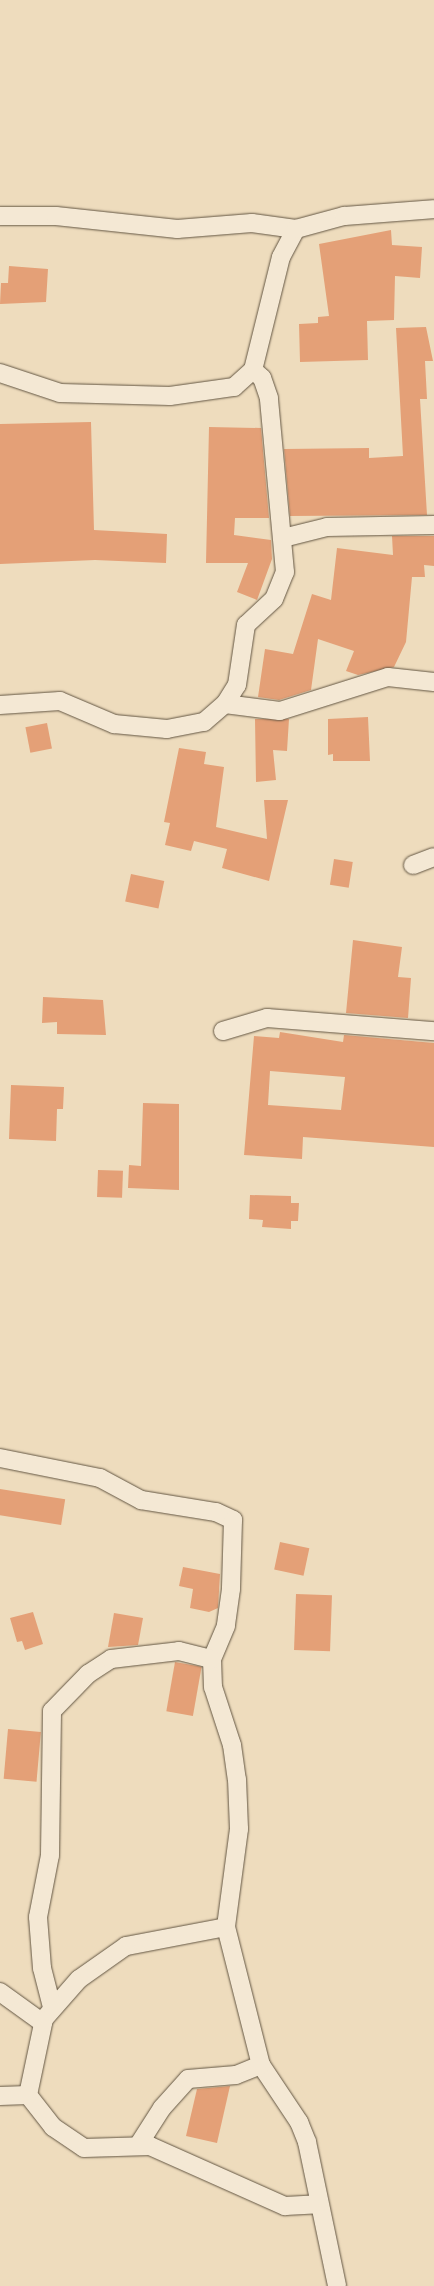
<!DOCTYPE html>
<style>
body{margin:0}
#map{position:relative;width:434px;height:2286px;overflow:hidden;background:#eedcbd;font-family:"EB Garamond",serif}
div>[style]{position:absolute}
.building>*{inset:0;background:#e4a077;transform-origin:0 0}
.roads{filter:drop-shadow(0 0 1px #635643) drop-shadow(0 0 1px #635643)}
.street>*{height:18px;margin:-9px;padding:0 9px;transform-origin:9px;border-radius:9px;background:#f4e8d4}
span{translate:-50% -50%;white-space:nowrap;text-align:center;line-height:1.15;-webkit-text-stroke:4px #f4e8d4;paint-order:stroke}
</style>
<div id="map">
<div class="building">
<div style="clip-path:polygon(391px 230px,392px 245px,422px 247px,420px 278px,395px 276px,394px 320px,367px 321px,368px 360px,300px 362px,299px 324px,318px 323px,318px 317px,329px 316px,319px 244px)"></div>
<div style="clip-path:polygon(9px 266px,48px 269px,46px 302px,0 304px,1px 283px,8px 283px)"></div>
<div style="clip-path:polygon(426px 327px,433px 361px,425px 361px,427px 399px,420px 399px,427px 515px,290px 516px,284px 449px,369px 448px,369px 458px,403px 456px,396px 328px)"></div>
<div style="clip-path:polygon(91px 422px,94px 530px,167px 534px,166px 563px,95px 560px,0 564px,0 424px)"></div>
<div style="clip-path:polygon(209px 427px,261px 428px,269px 518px,235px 518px,234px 535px,271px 540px,272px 559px,257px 600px,237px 592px,248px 563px,206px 563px)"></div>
<div style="clip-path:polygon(392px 536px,434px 536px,434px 566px,424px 565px,425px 577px,412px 577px,406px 642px,394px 667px,358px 675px,346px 671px,354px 651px,318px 639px,311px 690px,279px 700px,258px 697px,265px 649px,293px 654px,312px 594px,331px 600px,337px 548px,393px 555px)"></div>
<div style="clip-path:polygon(368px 717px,370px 761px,333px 761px,333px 754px,328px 755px,328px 719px)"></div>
<div style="clip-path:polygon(255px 719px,289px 719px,287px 751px,273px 750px,276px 780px,256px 782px)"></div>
<div style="left:47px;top:723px;width:26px;height:22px;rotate:79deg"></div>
<div style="clip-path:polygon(179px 748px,206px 752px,204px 764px,224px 767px,216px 827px,267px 839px,264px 800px,288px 800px,269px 881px,222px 868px,227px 849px,194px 841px,191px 851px,165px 845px,170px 823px,164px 822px)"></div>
<div style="left:334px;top:859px;width:19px;height:26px;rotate:9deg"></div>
<div style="left:131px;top:874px;width:34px;height:28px;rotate:12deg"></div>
<div style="clip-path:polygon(353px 940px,402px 947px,398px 977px,411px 978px,408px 1018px,346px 1013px)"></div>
<div style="clip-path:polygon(43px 997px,103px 1000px,106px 1035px,57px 1034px,57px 1022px,42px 1023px)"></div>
<div style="clip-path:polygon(evenodd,280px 1032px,343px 1042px,344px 1035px,434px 1043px,434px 1147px,303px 1137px,302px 1159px,244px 1155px,254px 1036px,279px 1038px,280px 1032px,270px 1071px,345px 1077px,341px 1110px,268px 1105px,270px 1071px)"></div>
<div style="clip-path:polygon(11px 1085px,64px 1087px,63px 1109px,57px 1109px,56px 1141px,9px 1139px)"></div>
<div style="clip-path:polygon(143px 1103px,179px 1104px,179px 1190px,128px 1188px,129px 1165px,141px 1166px)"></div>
<div style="left:98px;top:1170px;width:25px;height:27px;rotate:2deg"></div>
<div style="clip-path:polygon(250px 1195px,291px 1196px,291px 1203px,299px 1203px,298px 1221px,291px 1221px,291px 1229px,262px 1227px,263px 1220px,249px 1219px)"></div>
<div style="left:0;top:1489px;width:66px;height:26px;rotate:9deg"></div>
<div style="left:280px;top:1542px;width:30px;height:28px;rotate:12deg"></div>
<div style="clip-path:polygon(183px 1567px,220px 1574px,218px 1608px,209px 1612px,190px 1608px,193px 1589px,179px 1586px)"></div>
<div style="left:296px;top:1594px;width:36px;height:56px;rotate:2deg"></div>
<div style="clip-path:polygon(33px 1612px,43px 1644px,25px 1650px,22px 1641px,17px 1642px,10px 1618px)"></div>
<div style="clip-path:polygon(114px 1613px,143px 1618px,138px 1645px,108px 1647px)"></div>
<div style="left:175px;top:1662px;width:27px;height:50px;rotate:10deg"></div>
<div style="left:8px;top:1729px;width:33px;height:50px;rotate:5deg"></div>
<div style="clip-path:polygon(230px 2086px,217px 2143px,186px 2136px,197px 2089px)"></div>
</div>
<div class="roads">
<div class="street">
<div style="left:0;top:216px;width:56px"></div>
<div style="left:56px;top:216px;width:122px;rotate:6.1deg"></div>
<div style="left:177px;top:229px;width:75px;rotate:-4.6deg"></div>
<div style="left:252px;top:223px;width:44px;rotate:7.8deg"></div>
<div style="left:0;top:373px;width:63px;rotate:18.4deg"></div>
<div style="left:60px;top:393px;width:110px;rotate:1.6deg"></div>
<div style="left:170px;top:396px;width:65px;rotate:-8deg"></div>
<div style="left:234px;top:387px;width:25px;rotate:-42deg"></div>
<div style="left:253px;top:370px;width:116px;rotate:-76.1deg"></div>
<div style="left:281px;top:257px;width:32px;rotate:-62deg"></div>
<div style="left:296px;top:229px;width:50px;rotate:-15.2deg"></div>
<div style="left:344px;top:216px;width:90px;rotate:-4.4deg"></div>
<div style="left:283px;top:538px;width:45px;rotate:-14deg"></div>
<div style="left:327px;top:527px;width:107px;rotate:-1.1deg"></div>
<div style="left:225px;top:704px;width:55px;rotate:7.3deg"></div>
<div style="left:280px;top:711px;width:113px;rotate:-17.5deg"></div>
<div style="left:388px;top:677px;width:46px;rotate:6.2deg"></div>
<div style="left:0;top:705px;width:60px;rotate:-3.8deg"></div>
<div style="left:60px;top:701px;width:59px;rotate:23.1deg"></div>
<div style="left:114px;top:724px;width:53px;rotate:5.4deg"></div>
<div style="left:167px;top:729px;width:38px;rotate:-11deg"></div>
<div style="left:204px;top:722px;width:28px;rotate:-41deg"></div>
<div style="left:225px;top:704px;width:22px;rotate:-58deg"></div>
<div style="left:237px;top:685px;width:61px;rotate:-81.5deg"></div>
<div style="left:246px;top:625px;width:38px;rotate:-43deg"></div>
<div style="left:274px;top:599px;width:29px;rotate:-68deg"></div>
<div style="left:285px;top:572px;width:175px;rotate:-95.3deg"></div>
<div style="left:269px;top:398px;width:21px;rotate:-109deg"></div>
<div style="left:262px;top:378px;width:12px;rotate:-138deg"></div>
<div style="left:413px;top:865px;width:22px;rotate:-21deg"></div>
<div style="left:223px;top:1031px;width:46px;rotate:-16.5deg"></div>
<div style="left:267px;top:1018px;width:168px;rotate:4.5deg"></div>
<div style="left:0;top:1458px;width:102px;rotate:11.3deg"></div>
<div style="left:100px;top:1478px;width:47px;rotate:28.2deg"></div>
<div style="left:141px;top:1500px;width:76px;rotate:9.1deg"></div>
<div style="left:216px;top:1512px;width:19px;rotate:25deg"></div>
<div style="left:233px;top:1520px;width:69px;rotate:91.7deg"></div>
<div style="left:231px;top:1589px;width:37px;rotate:98deg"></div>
<div style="left:226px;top:1626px;width:36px;rotate:113deg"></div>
<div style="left:212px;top:1659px;width:28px;rotate:88deg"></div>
<div style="left:213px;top:1687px;width:61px;rotate:71.9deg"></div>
<div style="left:232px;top:1745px;width:34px;rotate:82deg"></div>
<div style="left:237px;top:1779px;width:50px;rotate:87.7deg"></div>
<div style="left:239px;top:1829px;width:99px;rotate:97.6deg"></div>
<div style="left:226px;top:1927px;width:142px;rotate:75.8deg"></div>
<div style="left:261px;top:2065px;width:69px;rotate:56.3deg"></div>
<div style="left:299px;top:2122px;width:22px;rotate:68deg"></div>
<div style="left:307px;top:2142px;width:147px;rotate:78.2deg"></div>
<div style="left:226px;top:1927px;width:102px;rotate:169.2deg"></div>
<div style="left:126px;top:1946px;width:57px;rotate:144.9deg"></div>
<div style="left:79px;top:1979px;width:53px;rotate:131.2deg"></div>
<div style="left:44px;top:2019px;width:78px;rotate:101.9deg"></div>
<div style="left:28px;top:2095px;width:41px;rotate:52deg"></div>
<div style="left:53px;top:2127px;width:37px;rotate:34deg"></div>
<div style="left:84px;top:2148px;width:66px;rotate:-1.7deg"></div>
<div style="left:150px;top:2146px;width:148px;rotate:24deg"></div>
<div style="left:285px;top:2206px;width:33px;rotate:-3deg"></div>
<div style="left:0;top:1992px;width:53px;rotate:35.8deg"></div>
<div style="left:52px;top:2007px;width:40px;rotate:-104.4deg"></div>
<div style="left:42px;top:1968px;width:51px;rotate:-94.5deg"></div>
<div style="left:38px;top:1917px;width:63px;rotate:-79deg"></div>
<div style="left:50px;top:1855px;width:144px;rotate:-89.2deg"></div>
<div style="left:52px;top:1711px;width:52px;rotate:-45.8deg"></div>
<div style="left:88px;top:1674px;width:27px;rotate:-33deg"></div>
<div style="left:111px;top:1659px;width:68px;rotate:-6.7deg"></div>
<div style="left:179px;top:1651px;width:34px;rotate:14deg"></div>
<div style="left:0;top:2096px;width:28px;rotate:-2deg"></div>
<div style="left:139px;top:2144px;width:43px;rotate:-57.4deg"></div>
<div style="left:162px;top:2108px;width:39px;rotate:-48deg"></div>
<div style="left:188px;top:2079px;width:48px;rotate:-4.8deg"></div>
<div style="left:236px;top:2075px;width:27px;rotate:-22deg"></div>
</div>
</div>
</div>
